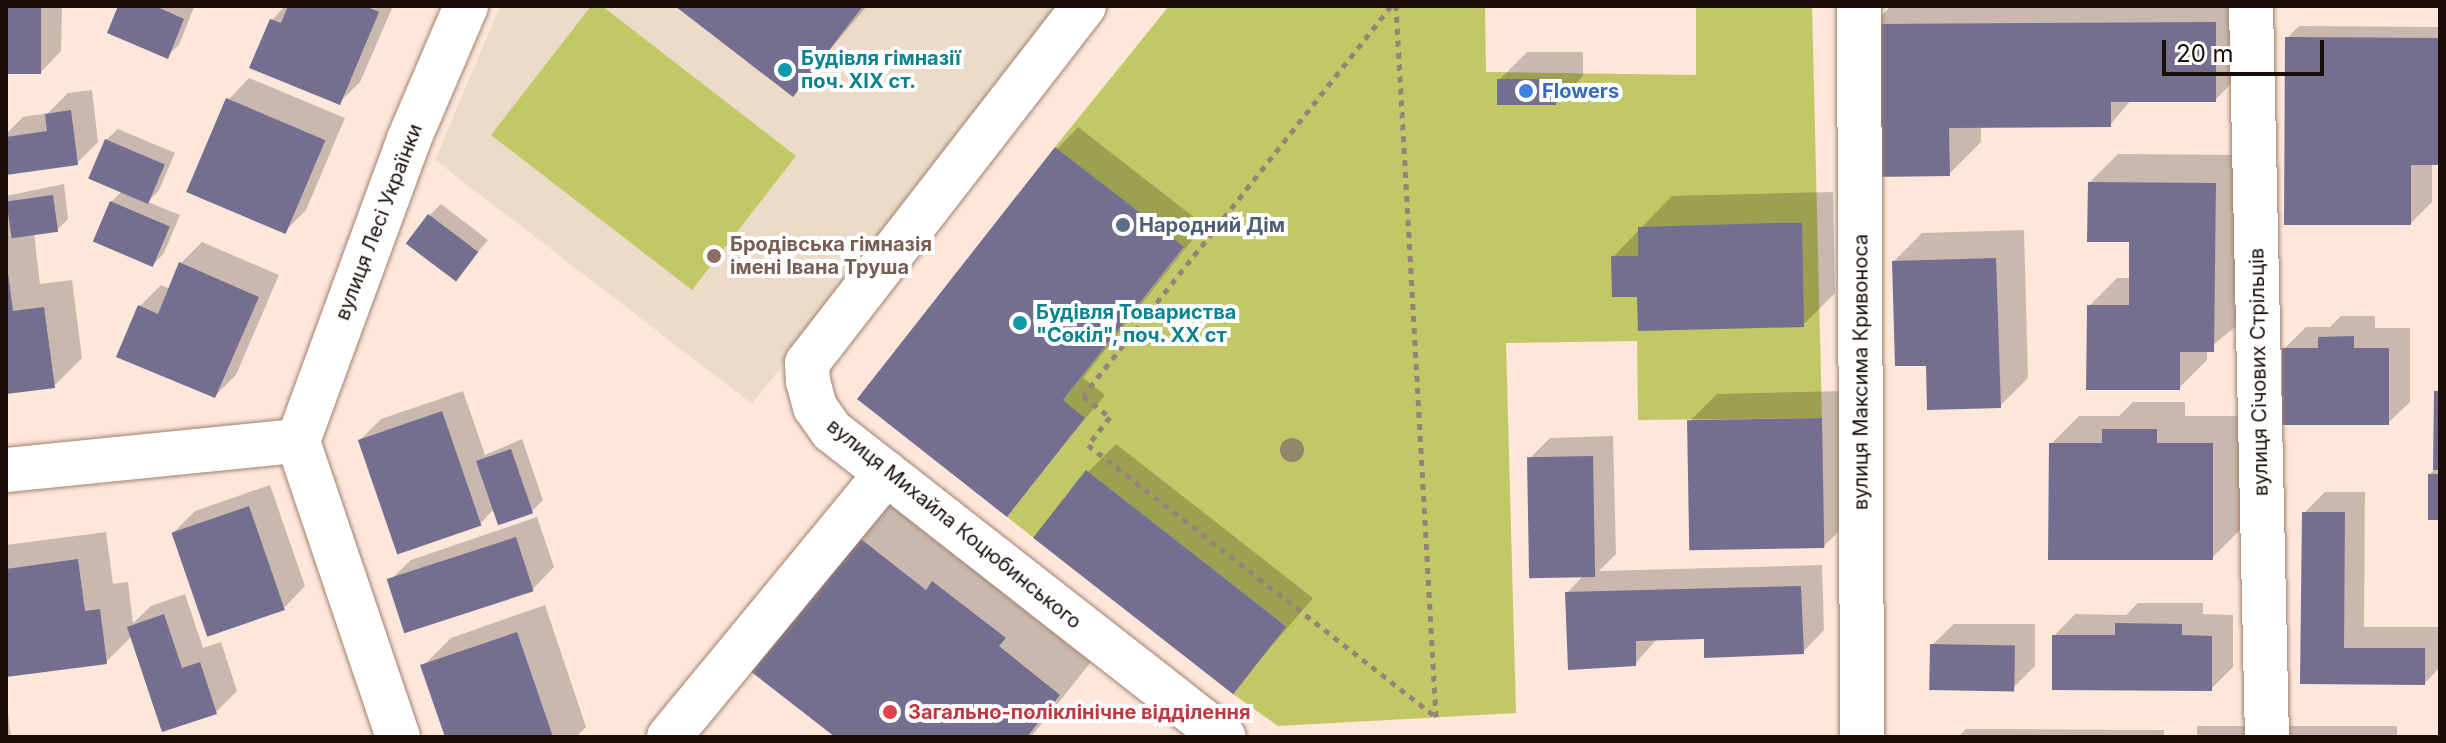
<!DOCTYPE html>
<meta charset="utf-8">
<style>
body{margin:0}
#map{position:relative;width:2446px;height:743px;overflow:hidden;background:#fde7da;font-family:Inter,sans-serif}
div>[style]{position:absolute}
.education>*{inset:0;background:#ecdbc9}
.green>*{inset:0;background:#c3c866}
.shadow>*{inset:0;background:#0003;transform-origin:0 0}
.building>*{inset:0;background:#746f90;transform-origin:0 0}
.path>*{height:5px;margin-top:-2.5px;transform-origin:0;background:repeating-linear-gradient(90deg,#96847a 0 6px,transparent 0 12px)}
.roads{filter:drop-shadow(0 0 2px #a1806d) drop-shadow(0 0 2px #a1806d)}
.minor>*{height:44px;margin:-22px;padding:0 22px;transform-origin:22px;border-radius:22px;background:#fff}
.tertiary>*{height:44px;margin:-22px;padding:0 22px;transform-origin:22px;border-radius:22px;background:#fff}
.trees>*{width:24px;height:24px;margin:-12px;border-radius:50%;background:#91886b}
.dots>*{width:22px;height:22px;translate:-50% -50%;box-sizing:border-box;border:4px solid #fff;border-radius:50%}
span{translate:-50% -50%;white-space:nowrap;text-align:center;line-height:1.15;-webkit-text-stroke:8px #fff;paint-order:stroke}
.culture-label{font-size:20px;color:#0d838f;font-weight:700}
.left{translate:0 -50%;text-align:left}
.shop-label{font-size:20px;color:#366cbe;font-weight:700}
.street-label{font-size:20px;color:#1a0e07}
.service-label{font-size:20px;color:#4e5e75;font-weight:700}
.education-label{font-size:20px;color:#785e54;font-weight:700}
.health-label{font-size:20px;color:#be3a42;font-weight:700}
.frame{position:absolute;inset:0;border:8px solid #1a0e07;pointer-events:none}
.scale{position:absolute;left:2162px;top:40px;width:162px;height:36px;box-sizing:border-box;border:4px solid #1a0e07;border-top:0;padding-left:10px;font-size:24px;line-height:28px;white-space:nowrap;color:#1a0e07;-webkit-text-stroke:6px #fff;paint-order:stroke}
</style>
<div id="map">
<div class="education">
<div style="clip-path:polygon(500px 6px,1063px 6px,752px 404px,435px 160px)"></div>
</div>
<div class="green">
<div style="clip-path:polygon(591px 6px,602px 6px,796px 156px,692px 290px,491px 135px)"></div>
<div style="clip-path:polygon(1169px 6px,1485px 6px,1486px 72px,1696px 75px,1696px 6px,1812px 6px,1822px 418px,1638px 420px,1637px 341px,1506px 343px,1516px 713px,1278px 726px,1233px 694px,1286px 626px,1087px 471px,1034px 538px,1007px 517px,1085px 418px,1063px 400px,1184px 248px,1055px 147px)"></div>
</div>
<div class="shadow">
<div style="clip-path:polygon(6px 6px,62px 6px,61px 51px,40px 73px,6px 72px)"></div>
<div style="clip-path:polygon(120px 6px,192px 6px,194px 7px,179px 45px,167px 56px)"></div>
<div style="clip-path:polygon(285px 6px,393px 6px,360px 82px,339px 103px,272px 20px)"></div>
<div style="clip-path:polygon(678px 6px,867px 6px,792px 94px)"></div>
<div style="clip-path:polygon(1891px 6px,2247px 6px,2247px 68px,2215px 100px,2131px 100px,2110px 125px,1981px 125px,1981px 142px,1949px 174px,1873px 24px)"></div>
<div style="clip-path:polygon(2299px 26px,2440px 27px,2440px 162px,2432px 162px,2432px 202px,2411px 223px,2287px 38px)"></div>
<div style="clip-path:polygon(1527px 52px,1583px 52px,1583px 76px,1555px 104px,1499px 80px)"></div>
<div style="clip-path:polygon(249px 78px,345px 118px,306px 210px,285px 231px,228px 100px)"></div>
<div style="clip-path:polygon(92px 90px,98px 142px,77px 163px,6px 173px,6px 134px,23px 117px,48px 113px,68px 93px)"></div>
<div style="clip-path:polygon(1078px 127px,1204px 225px,1083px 378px,1105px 395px,1006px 514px,1057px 149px)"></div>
<div style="clip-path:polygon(118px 129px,175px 153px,159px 190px,148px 202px,180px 215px,164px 253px,153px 265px,111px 202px,122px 191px,106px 140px)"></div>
<div style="clip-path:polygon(2118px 154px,2243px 155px,2241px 322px,2207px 350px,2207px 360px,2179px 388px,2089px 306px,2117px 278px,2131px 278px,2131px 240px,2090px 182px)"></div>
<div style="clip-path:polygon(64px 184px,68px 219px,57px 230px,34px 233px,40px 284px,72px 280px,82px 358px,54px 386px,6px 392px,6px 196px)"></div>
<div style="clip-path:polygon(1833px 192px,1835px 293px,1803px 325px,1639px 294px,1613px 257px,1672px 196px)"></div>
<div style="clip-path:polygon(441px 204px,488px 240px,455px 279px,430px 215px)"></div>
<div style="clip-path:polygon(2024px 230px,2028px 378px,2000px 406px,1894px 261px,1922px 233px)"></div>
<div style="clip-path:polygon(202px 242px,279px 275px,236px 375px,215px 396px,140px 306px,161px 285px,170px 289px,180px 264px)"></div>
<div style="clip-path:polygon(2341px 316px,2375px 316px,2375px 328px,2410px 328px,2410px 402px,2388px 423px,2284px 349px,2306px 327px,2330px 327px)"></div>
<div style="clip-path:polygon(2440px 387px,2440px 517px,2430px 474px,2435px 469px,2436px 392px)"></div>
<div style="clip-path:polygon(463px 391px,485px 455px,522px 439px,543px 500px,532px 511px,494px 509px,480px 524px,360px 440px,381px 419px)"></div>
<div style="clip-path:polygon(1849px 391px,1852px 518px,1824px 546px,1689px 422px,1717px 394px)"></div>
<div style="clip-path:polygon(2133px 402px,2185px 402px,2185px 416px,2240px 416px,2240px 530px,2212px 558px,2051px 444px,2079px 416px,2119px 416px)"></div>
<div style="clip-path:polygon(1613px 436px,1616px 554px,1599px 571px,1822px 565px,1824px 630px,1803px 652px,1706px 637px,1657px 639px,1635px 664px,1567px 593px,1584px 575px,1529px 459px,1550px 438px)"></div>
<div style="clip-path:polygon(1116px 444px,1313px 598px,1233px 691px,1088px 472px)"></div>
<div style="clip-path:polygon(270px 485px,305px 586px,284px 608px,173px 533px,195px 511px)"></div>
<div style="clip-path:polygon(2325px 492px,2365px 492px,2364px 627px,2440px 627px,2440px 667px,2425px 683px,2302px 682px,2304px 513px)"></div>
<div style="clip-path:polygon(890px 505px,958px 558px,966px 550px,1036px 605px,1029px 614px,1091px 662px,1031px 737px,838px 737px,858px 537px)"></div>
<div style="clip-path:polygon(537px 517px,554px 567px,533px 589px,389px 581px,411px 560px)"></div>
<div style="clip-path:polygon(106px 532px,113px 584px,128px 582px,133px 623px,151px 606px,185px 594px,203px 648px,221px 642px,237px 691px,216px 712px,132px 636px,106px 662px,6px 675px,6px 545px)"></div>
<div style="clip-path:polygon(2138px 603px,2203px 603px,2203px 614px,2233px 615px,2233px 667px,2211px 689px,2054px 636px,2075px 614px,2126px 615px)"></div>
<div style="clip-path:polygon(545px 605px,586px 727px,576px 737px,447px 737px,423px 666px,451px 638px)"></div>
<div style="clip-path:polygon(1954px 624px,2035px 624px,2035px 666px,2013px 688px,1932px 645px)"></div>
<div style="clip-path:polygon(7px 706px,11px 737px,6px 737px)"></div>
<div style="left:2197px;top:726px;width:200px;height:16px"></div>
<div style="clip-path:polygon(1966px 729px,2164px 730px,2164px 737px,1958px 737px)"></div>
</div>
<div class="building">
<div style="left:6px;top:6px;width:35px;height:68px"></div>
<div style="clip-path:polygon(118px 6px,155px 6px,184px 19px,168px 59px,107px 33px)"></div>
<div style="clip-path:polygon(288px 6px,365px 6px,379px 12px,340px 105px,249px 68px,270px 19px,281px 23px)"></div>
<div style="clip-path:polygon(675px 6px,863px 6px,793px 97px)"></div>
<div style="clip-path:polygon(2216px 22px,2216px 102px,2111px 102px,2111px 127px,1949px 128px,1950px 176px,1872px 177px,1871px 24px)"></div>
<div style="clip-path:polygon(2285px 37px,2440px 38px,2440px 165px,2411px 165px,2411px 225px,2284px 225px)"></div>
<div style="left:1497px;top:79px;width:59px;height:26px"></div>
<div style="left:226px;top:98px;width:108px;height:102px;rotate:23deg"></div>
<div style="clip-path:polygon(71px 110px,78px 165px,6px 175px,6px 137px,47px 131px,45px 114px)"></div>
<div style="left:105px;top:139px;width:65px;height:43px;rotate:23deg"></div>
<div style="clip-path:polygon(1055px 147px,1184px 247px,1063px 400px,1085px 418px,1007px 517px,857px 399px)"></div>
<div style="clip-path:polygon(2088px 182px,2216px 183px,2214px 352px,2180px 352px,2180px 390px,2086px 390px,2087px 305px,2129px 305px,2129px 242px,2087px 242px)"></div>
<div style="left:53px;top:195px;width:37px;height:47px;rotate:82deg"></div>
<div style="left:110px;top:201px;width:65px;height:44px;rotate:23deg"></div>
<div style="left:428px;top:214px;width:63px;height:37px;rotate:37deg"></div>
<div style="clip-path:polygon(1774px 223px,1802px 223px,1804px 327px,1638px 331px,1637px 297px,1612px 297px,1611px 256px,1638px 256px,1638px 227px)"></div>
<div style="clip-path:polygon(1996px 258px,2001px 408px,1927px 410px,1926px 366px,1895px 366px,1892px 261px)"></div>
<div style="clip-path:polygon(179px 262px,259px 297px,215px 398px,116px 357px,138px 305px,158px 314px)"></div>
<div style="clip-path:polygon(8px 273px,13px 311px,44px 307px,55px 388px,6px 394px)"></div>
<div style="clip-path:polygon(2354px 336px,2354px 348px,2389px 348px,2389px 425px,2282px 425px,2282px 348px,2318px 348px,2318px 337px)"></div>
<div style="clip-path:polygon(2434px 391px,2440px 391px,2440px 470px,2433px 470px)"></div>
<div style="left:442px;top:411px;width:121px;height:89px;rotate:71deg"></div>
<div style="left:1822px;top:418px;width:130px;height:135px;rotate:89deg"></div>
<div style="clip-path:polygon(2102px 429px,2157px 429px,2157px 443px,2213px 443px,2213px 560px,2048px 560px,2049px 443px,2102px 443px)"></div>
<div style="left:511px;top:449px;width:68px;height:37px;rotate:71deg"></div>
<div style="left:1593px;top:456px;width:121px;height:66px;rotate:89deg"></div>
<div style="left:1086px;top:470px;width:254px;height:86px;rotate:38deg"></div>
<div style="left:2428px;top:474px;width:12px;height:46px"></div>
<div style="left:249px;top:506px;width:110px;height:82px;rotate:71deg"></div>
<div style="clip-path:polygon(2302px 512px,2345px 512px,2344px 648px,2425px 648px,2425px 685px,2300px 684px)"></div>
<div style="clip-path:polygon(857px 536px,926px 590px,932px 581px,1006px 638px,999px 646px,1060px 695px,1027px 737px,835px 737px,750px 671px)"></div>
<div style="left:516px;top:537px;width:57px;height:136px;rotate:72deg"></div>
<div style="clip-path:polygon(78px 559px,85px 611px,100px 609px,107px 664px,6px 677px,6px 569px)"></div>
<div style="clip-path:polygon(1801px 586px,1804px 654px,1704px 658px,1704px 639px,1636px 641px,1636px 666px,1568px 670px,1565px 592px)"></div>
<div style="clip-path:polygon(164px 614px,182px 668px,200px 662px,217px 714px,162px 732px,127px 627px)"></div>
<div style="clip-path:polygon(2115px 623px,2182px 624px,2182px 635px,2212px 636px,2212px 691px,2052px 690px,2052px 635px,2115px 635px)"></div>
<div style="clip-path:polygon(517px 632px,553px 737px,445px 737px,420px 665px)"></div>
<div style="left:1930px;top:644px;width:85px;height:46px;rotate:1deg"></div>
</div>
<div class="path">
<div style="left:1391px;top:6px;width:497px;rotate:128.3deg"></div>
<div style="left:1083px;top:396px;width:34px;rotate:38deg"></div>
<div style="left:1110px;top:417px;width:36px;rotate:128deg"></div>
<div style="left:1088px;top:445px;width:442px;rotate:38deg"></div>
<div style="left:1436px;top:717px;width:712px;rotate:-93.22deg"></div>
</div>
<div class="roads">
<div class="minor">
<div style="left:1084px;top:6px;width:452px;rotate:127.8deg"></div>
<div style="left:807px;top:363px;width:18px;rotate:87deg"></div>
<div style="left:808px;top:381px;width:27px;rotate:75deg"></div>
<div style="left:815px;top:407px;width:29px;rotate:55deg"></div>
<div style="left:832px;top:431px;width:497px;rotate:38deg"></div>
<div style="left:1859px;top:6px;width:731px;rotate:89.76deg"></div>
<div style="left:2251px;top:6px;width:731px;rotate:88.75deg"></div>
<div style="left:6px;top:470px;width:293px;rotate:-5.7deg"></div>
<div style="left:669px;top:737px;width:342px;rotate:-50.5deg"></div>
</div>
<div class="tertiary">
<div style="left:398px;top:737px;width:312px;rotate:-108.7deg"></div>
<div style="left:298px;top:441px;width:322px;rotate:-69.8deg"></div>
<div style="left:409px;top:139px;width:145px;rotate:-66.8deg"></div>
</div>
</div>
<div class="trees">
<div style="left:1292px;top:450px"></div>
</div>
<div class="dots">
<div style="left:785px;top:70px;background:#0f9aa8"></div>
<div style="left:1526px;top:91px;background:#3f7fe0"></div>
<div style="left:1123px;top:225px;background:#5c6f8a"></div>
<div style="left:714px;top:256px;background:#8d6e63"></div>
<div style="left:1020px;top:323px;background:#0f9aa8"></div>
<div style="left:890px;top:712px;background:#e0444e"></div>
</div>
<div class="culture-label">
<span class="left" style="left:801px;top:70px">Будівля гімназії<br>поч. XIX ст.</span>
<span class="left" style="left:1036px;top:324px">Будівля Товариства<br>"Сокіл", поч. ХХ ст</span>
</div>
<div class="shop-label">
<span class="left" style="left:1542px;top:91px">Flowers</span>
</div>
<div class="street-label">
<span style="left:379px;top:222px;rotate:-69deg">вулиця Лесі Українки</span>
<span style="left:1861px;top:372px;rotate:-90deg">вулиця Максима Кривоноса</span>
<span style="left:2259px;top:372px;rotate:-91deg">вулиця Січових Стрільців</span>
<span style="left:954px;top:524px;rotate:39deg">вулиця Михайла Коцюбинського</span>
</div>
<div class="service-label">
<span class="left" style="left:1139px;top:225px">Народний Дім</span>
</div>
<div class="education-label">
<span class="left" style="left:730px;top:256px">Бродівська гімназія<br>імені Івана Труша</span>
</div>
<div class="health-label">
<span class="left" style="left:908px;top:712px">Загально-поліклінічне відділення</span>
</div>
<div class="frame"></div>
<div class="scale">20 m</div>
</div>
